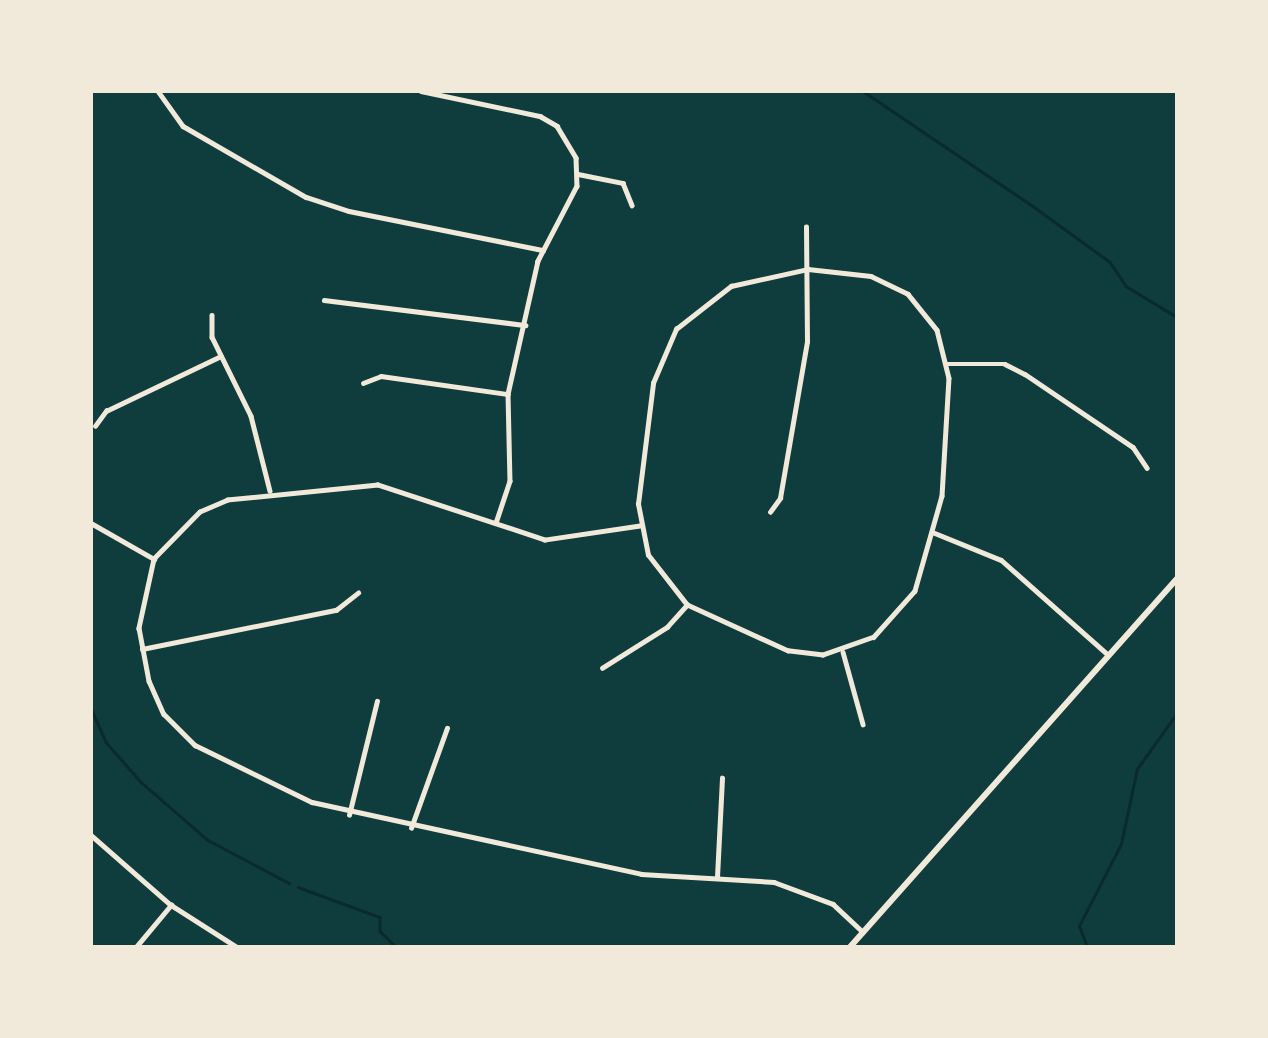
<!DOCTYPE html>
<style>
body{margin:0}
#map{position:relative;width:1268px;height:1038px;overflow:hidden;background:#0f3d3e;font-family:"IBM Plex Sans",sans-serif}
div>[style]{position:absolute}
.stream>*{height:2.5px;margin:-1.25px;padding:0 1.25px;transform-origin:1.25px;border-radius:1.25px;background:#0a2a2b}
.minor>*{height:4.5px;margin:-2.25px;padding:0 2.25px;transform-origin:2.25px;border-radius:2.25px;background:#f1e9da}
.tertiary>*{height:5px;margin:-2.5px;padding:0 2.5px;transform-origin:2.5px;border-radius:2.5px;background:#f1e9da}
.secondary>*{height:6px;margin:-3px;padding:0 3px;transform-origin:3px;border-radius:3px;background:#f1e9da}
span{translate:-50% -50%;white-space:nowrap;text-align:center;line-height:1.15;-webkit-text-stroke:6px #f1e9da;paint-order:stroke}
.frame{position:absolute;inset:0;border:93px solid #f1e9da;pointer-events:none}
</style>
<div id="map">
<div class="stream">
<div style="left:863px;top:91px;width:210px;rotate:34.1deg"></div>
<div style="left:1037px;top:209px;width:90px;rotate:36deg"></div>
<div style="left:1110px;top:262px;width:29px;rotate:56deg"></div>
<div style="left:1126px;top:286px;width:60px;rotate:31.3deg"></div>
<div style="left:91px;top:708px;width:37px;rotate:66deg"></div>
<div style="left:106px;top:742px;width:53px;rotate:48.8deg"></div>
<div style="left:141px;top:782px;width:89px;rotate:40.9deg"></div>
<div style="left:208px;top:840px;width:92px;rotate:28deg"></div>
<div style="left:298px;top:887px;width:87px;rotate:20.1deg"></div>
<div style="left:380px;top:917px;width:14px;rotate:90deg"></div>
<div style="left:380px;top:931px;width:23px;rotate:45deg"></div>
<div style="left:1087px;top:947px;width:22px;rotate:-111deg"></div>
<div style="left:1079px;top:926px;width:92px;rotate:-62.9deg"></div>
<div style="left:1121px;top:844px;width:77px;rotate:-78deg"></div>
<div style="left:1137px;top:769px;width:69px;rotate:-54.5deg"></div>
</div>
<div class="minor">
<div style="left:158px;top:91px;width:43px;rotate:54.5deg"></div>
<div style="left:183px;top:126px;width:142px;rotate:30deg"></div>
<div style="left:306px;top:197px;width:45px;rotate:18deg"></div>
<div style="left:349px;top:211px;width:198px;rotate:11.4deg"></div>
<div style="left:421px;top:91px;width:122px;rotate:11.9deg"></div>
<div style="left:540px;top:116px;width:20px;rotate:30deg"></div>
<div style="left:557px;top:126px;width:37px;rotate:59deg"></div>
<div style="left:576px;top:158px;width:28px;rotate:88deg"></div>
<div style="left:577px;top:186px;width:85px;rotate:117.5deg"></div>
<div style="left:538px;top:261px;width:136px;rotate:102.7deg"></div>
<div style="left:508px;top:394px;width:87px;rotate:88.7deg"></div>
<div style="left:510px;top:481px;width:44px;rotate:108.4deg"></div>
<div style="left:578px;top:174px;width:46px;rotate:11.3deg"></div>
<div style="left:623px;top:183px;width:24px;rotate:68deg"></div>
<div style="left:808px;top:269px;width:63px;rotate:6.3deg"></div>
<div style="left:871px;top:276px;width:41px;rotate:25.9deg"></div>
<div style="left:908px;top:294px;width:46px;rotate:51.1deg"></div>
<div style="left:937px;top:330px;width:49px;rotate:76deg"></div>
<div style="left:949px;top:378px;width:118px;rotate:93.4deg"></div>
<div style="left:942px;top:496px;width:99px;rotate:105.9deg"></div>
<div style="left:915px;top:591px;width:62px;rotate:131.7deg"></div>
<div style="left:874px;top:637px;width:54px;rotate:160.6deg"></div>
<div style="left:823px;top:655px;width:35px;rotate:-173deg"></div>
<div style="left:788px;top:651px;width:111px;rotate:-155.5deg"></div>
<div style="left:687px;top:605px;width:63px;rotate:-128deg"></div>
<div style="left:648px;top:555px;width:52px;rotate:-101.1deg"></div>
<div style="left:638px;top:504px;width:122px;rotate:-82.9deg"></div>
<div style="left:653px;top:383px;width:59px;rotate:-66.9deg"></div>
<div style="left:676px;top:329px;width:70px;rotate:-38deg"></div>
<div style="left:731px;top:286px;width:79px;rotate:-12.4deg"></div>
<div style="left:324px;top:300px;width:203px;rotate:7.1deg"></div>
<div style="left:212px;top:315px;width:22px;rotate:90deg"></div>
<div style="left:212px;top:337px;width:88px;rotate:63.7deg"></div>
<div style="left:251px;top:416px;width:77px;rotate:75.8deg"></div>
<div style="left:947px;top:364px;width:58px"></div>
<div style="left:1005px;top:364px;width:22px;rotate:27deg"></div>
<div style="left:1025px;top:374px;width:130px;rotate:34.1deg"></div>
<div style="left:1133px;top:447px;width:25px;rotate:56deg"></div>
<div style="left:363px;top:383px;width:19px;rotate:-21deg"></div>
<div style="left:381px;top:376px;width:128px;rotate:8.1deg"></div>
<div style="left:95px;top:426px;width:19px;rotate:-54deg"></div>
<div style="left:106px;top:411px;width:127px;rotate:-25.6deg"></div>
<div style="left:770px;top:512px;width:17px;rotate:-54deg"></div>
<div style="left:780px;top:498px;width:158px;rotate:-80.2deg"></div>
<div style="left:807px;top:342px;width:115px;rotate:-90.5deg"></div>
<div style="left:91px;top:523px;width:73px;rotate:29.7deg"></div>
<div style="left:640px;top:526px;width:96px;rotate:171.6deg"></div>
<div style="left:545px;top:540px;width:176px;rotate:-161.8deg"></div>
<div style="left:378px;top:485px;width:151px;rotate:174.3deg"></div>
<div style="left:228px;top:500px;width:30px;rotate:157deg"></div>
<div style="left:200px;top:512px;width:66px;rotate:134.4deg"></div>
<div style="left:154px;top:559px;width:71px;rotate:102.3deg"></div>
<div style="left:139px;top:628px;width:54px;rotate:79.3deg"></div>
<div style="left:149px;top:681px;width:36px;rotate:66deg"></div>
<div style="left:164px;top:714px;width:44px;rotate:45deg"></div>
<div style="left:195px;top:745px;width:130px;rotate:26deg"></div>
<div style="left:312px;top:802px;width:337px;rotate:12.3deg"></div>
<div style="left:641px;top:874px;width:133px;rotate:3.4deg"></div>
<div style="left:774px;top:882px;width:63px;rotate:20.4deg"></div>
<div style="left:833px;top:904px;width:41px;rotate:43deg"></div>
<div style="left:142px;top:649px;width:198px;rotate:-11.4deg"></div>
<div style="left:336px;top:610px;width:28px;rotate:-38deg"></div>
<div style="left:843px;top:652px;width:75px;rotate:74.5deg"></div>
<div style="left:602px;top:668px;width:77px;rotate:-32.2deg"></div>
<div style="left:667px;top:627px;width:30px;rotate:-48deg"></div>
<div style="left:349px;top:815px;width:117px;rotate:-76.2deg"></div>
<div style="left:411px;top:828px;width:106px;rotate:-70.2deg"></div>
<div style="left:91px;top:835px;width:106px;rotate:41.2deg"></div>
<div style="left:171px;top:905px;width:78px;rotate:32.5deg"></div>
<div style="left:717px;top:877px;width:99px;rotate:-87.1deg"></div>
<div style="left:136px;top:947px;width:55px;rotate:-50.2deg"></div>
</div>
<div class="tertiary">
<div style="left:932px;top:532px;width:74px;rotate:22.1deg"></div>
<div style="left:1001px;top:560px;width:143px;rotate:41.6deg"></div>
</div>
<div class="secondary">
<div style="left:850px;top:947px;width:492px;rotate:-48.4deg"></div>
</div>
<div class="frame"></div>
</div>
